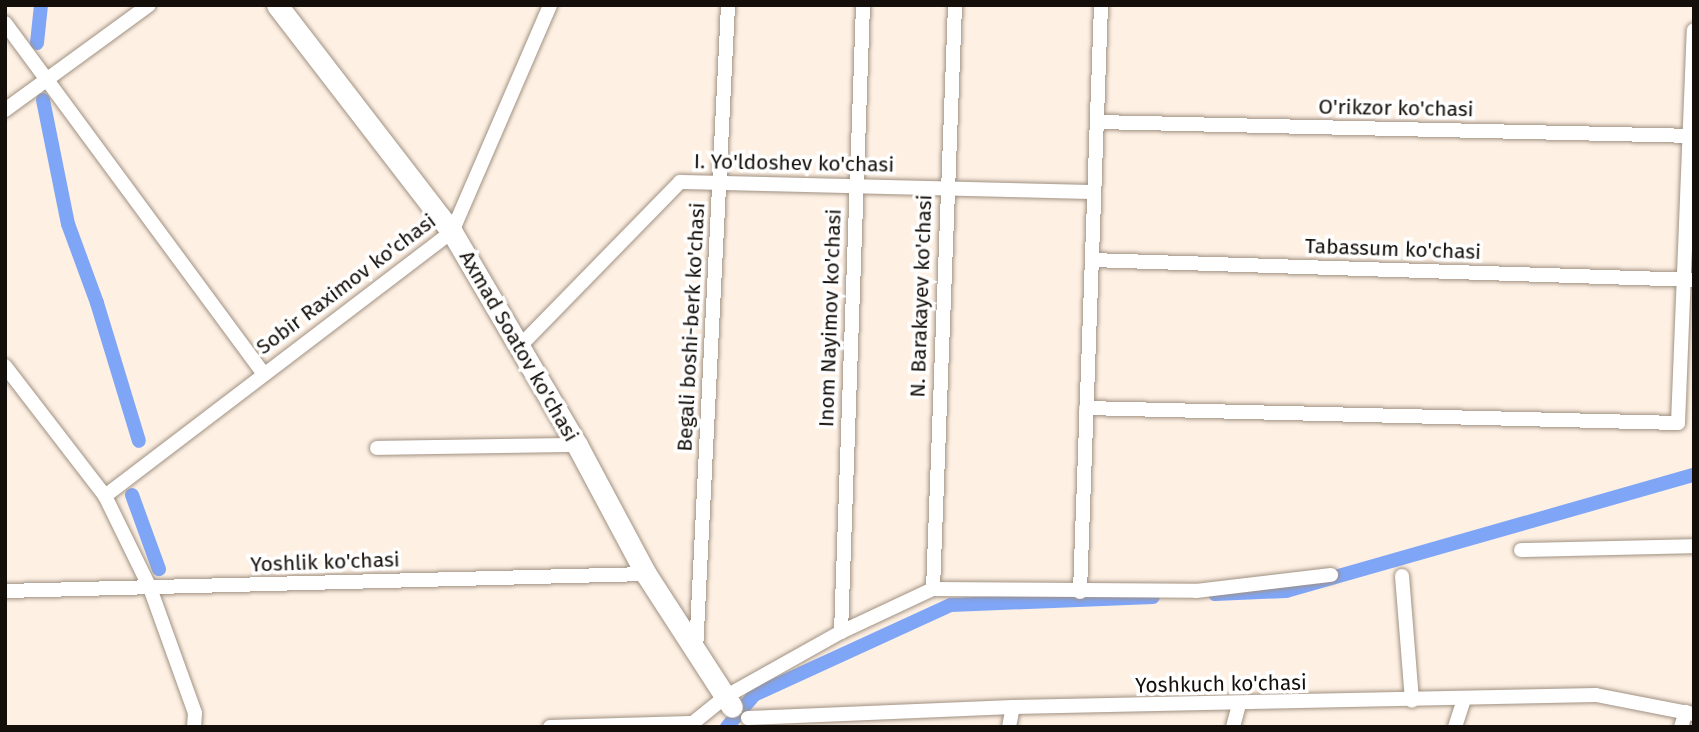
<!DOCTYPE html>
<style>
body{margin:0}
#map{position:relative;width:1699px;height:732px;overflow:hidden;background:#fef1e4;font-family:"Fira Sans",sans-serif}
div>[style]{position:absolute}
.canal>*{height:14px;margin:-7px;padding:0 7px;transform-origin:7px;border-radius:7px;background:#7fa5f6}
.roads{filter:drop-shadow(0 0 2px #a09182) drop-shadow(0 0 2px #a09182)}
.street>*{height:14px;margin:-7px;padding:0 7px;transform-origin:7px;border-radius:7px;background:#fff}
.secondary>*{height:21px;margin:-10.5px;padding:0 10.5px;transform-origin:10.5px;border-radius:10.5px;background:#fff}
span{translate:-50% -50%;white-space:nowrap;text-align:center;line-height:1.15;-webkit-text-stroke:7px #fff;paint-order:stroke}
.street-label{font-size:21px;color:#140f0a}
.frame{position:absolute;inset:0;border:7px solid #140f0a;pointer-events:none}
</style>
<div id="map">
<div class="canal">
<div style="left:37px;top:43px;width:38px;rotate:-84deg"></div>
<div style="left:43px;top:100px;width:126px;rotate:78.6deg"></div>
<div style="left:68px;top:224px;width:84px;rotate:69.8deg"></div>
<div style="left:97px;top:303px;width:144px;rotate:73.1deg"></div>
<div style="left:132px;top:495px;width:79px;rotate:70deg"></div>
<div style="left:1215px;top:594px;width:71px;rotate:-2.4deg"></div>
<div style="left:1286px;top:591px;width:424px;rotate:-15.9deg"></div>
<div style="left:727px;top:727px;width:42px;rotate:-49.8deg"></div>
<div style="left:754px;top:695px;width:217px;rotate:-24.6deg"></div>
<div style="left:951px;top:605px;width:202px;rotate:-2.3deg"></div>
</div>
<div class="roads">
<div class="street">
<div style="left:5px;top:23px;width:435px;rotate:53.6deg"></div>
<div style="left:5px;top:110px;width:178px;rotate:-36.1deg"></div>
<div style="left:1097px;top:122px;width:597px;rotate:1.34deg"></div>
<div style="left:1092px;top:260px;width:602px;rotate:1.9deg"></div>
<div style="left:520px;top:346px;width:229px;rotate:-45.7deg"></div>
<div style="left:680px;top:182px;width:414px;rotate:1.4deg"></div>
<div style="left:5px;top:366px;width:164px;rotate:52.4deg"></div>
<div style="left:105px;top:496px;width:102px;rotate:63.9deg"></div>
<div style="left:150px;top:588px;width:133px;rotate:70.2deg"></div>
<div style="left:195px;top:713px;width:14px;rotate:94deg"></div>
<div style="left:1086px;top:408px;width:592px;rotate:1.45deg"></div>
<div style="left:1678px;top:423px;width:393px;rotate:-87.7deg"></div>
<div style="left:377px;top:448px;width:200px;rotate:-0.9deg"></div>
<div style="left:105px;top:496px;width:436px;rotate:-37.3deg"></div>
<div style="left:452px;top:232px;width:247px;rotate:-66.6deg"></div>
<div style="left:1521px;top:550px;width:173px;rotate:-1.3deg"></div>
<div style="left:1402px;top:576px;width:125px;rotate:85.4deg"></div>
<div style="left:933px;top:589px;width:584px;rotate:-87.84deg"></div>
<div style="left:5px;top:591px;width:641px;rotate:-1.52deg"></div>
<div style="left:1080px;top:592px;width:587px;rotate:-87.95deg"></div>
<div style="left:841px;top:632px;width:627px;rotate:-87.99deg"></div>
<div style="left:696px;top:651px;width:647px;rotate:-87.16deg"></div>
<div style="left:748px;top:718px;width:265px;rotate:-2.4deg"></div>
<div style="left:1013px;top:707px;width:583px;rotate:-1.18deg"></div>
<div style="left:1596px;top:695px;width:100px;rotate:11deg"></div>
<div style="left:550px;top:727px;width:140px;rotate:-1.6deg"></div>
<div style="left:688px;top:727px;width:48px;rotate:-39deg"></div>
<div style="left:725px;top:697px;width:133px;rotate:-29.3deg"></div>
<div style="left:841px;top:632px;width:102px;rotate:-25.1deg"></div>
<div style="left:933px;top:589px;width:263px;rotate:0.4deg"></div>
<div style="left:1196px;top:591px;width:136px;rotate:-6.8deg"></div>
<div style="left:1009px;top:727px;width:20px;rotate:-79deg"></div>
<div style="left:1233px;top:727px;width:23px;rotate:-75deg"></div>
<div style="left:1455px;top:727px;width:29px;rotate:-72deg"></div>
<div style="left:1681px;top:727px;width:16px;rotate:-72deg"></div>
</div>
<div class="secondary">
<div style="left:277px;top:5px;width:287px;rotate:52.4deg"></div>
<div style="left:452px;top:232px;width:247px;rotate:59.6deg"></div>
<div style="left:577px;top:445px;width:146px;rotate:61.9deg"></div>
<div style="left:646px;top:574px;width:158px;rotate:57.1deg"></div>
</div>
</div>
<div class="street-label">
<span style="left:1396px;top:108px;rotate:1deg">O'rikzor ko'chasi</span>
<span style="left:794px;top:163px;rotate:1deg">I. Yo'ldoshev ko'chasi</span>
<span style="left:1393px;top:249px;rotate:2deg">Tabassum ko'chasi</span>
<span style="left:346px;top:284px;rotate:-37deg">Sobir Raximov ko'chasi</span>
<span style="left:921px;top:296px;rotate:-88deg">N. Barakayev ko'chasi</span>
<span style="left:830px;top:318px;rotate:-88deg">Inom Nayimov ko'chasi</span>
<span style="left:691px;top:327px;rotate:-87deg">Begali boshi-berk ko'chasi</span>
<span style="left:519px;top:346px;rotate:60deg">Axmad Soatov ko'chasi</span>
<span style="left:325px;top:562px;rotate:-2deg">Yoshlik ko'chasi</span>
<span style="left:1221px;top:684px;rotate:-1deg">Yoshkuch ko'chasi</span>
</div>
<div class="frame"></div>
</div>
